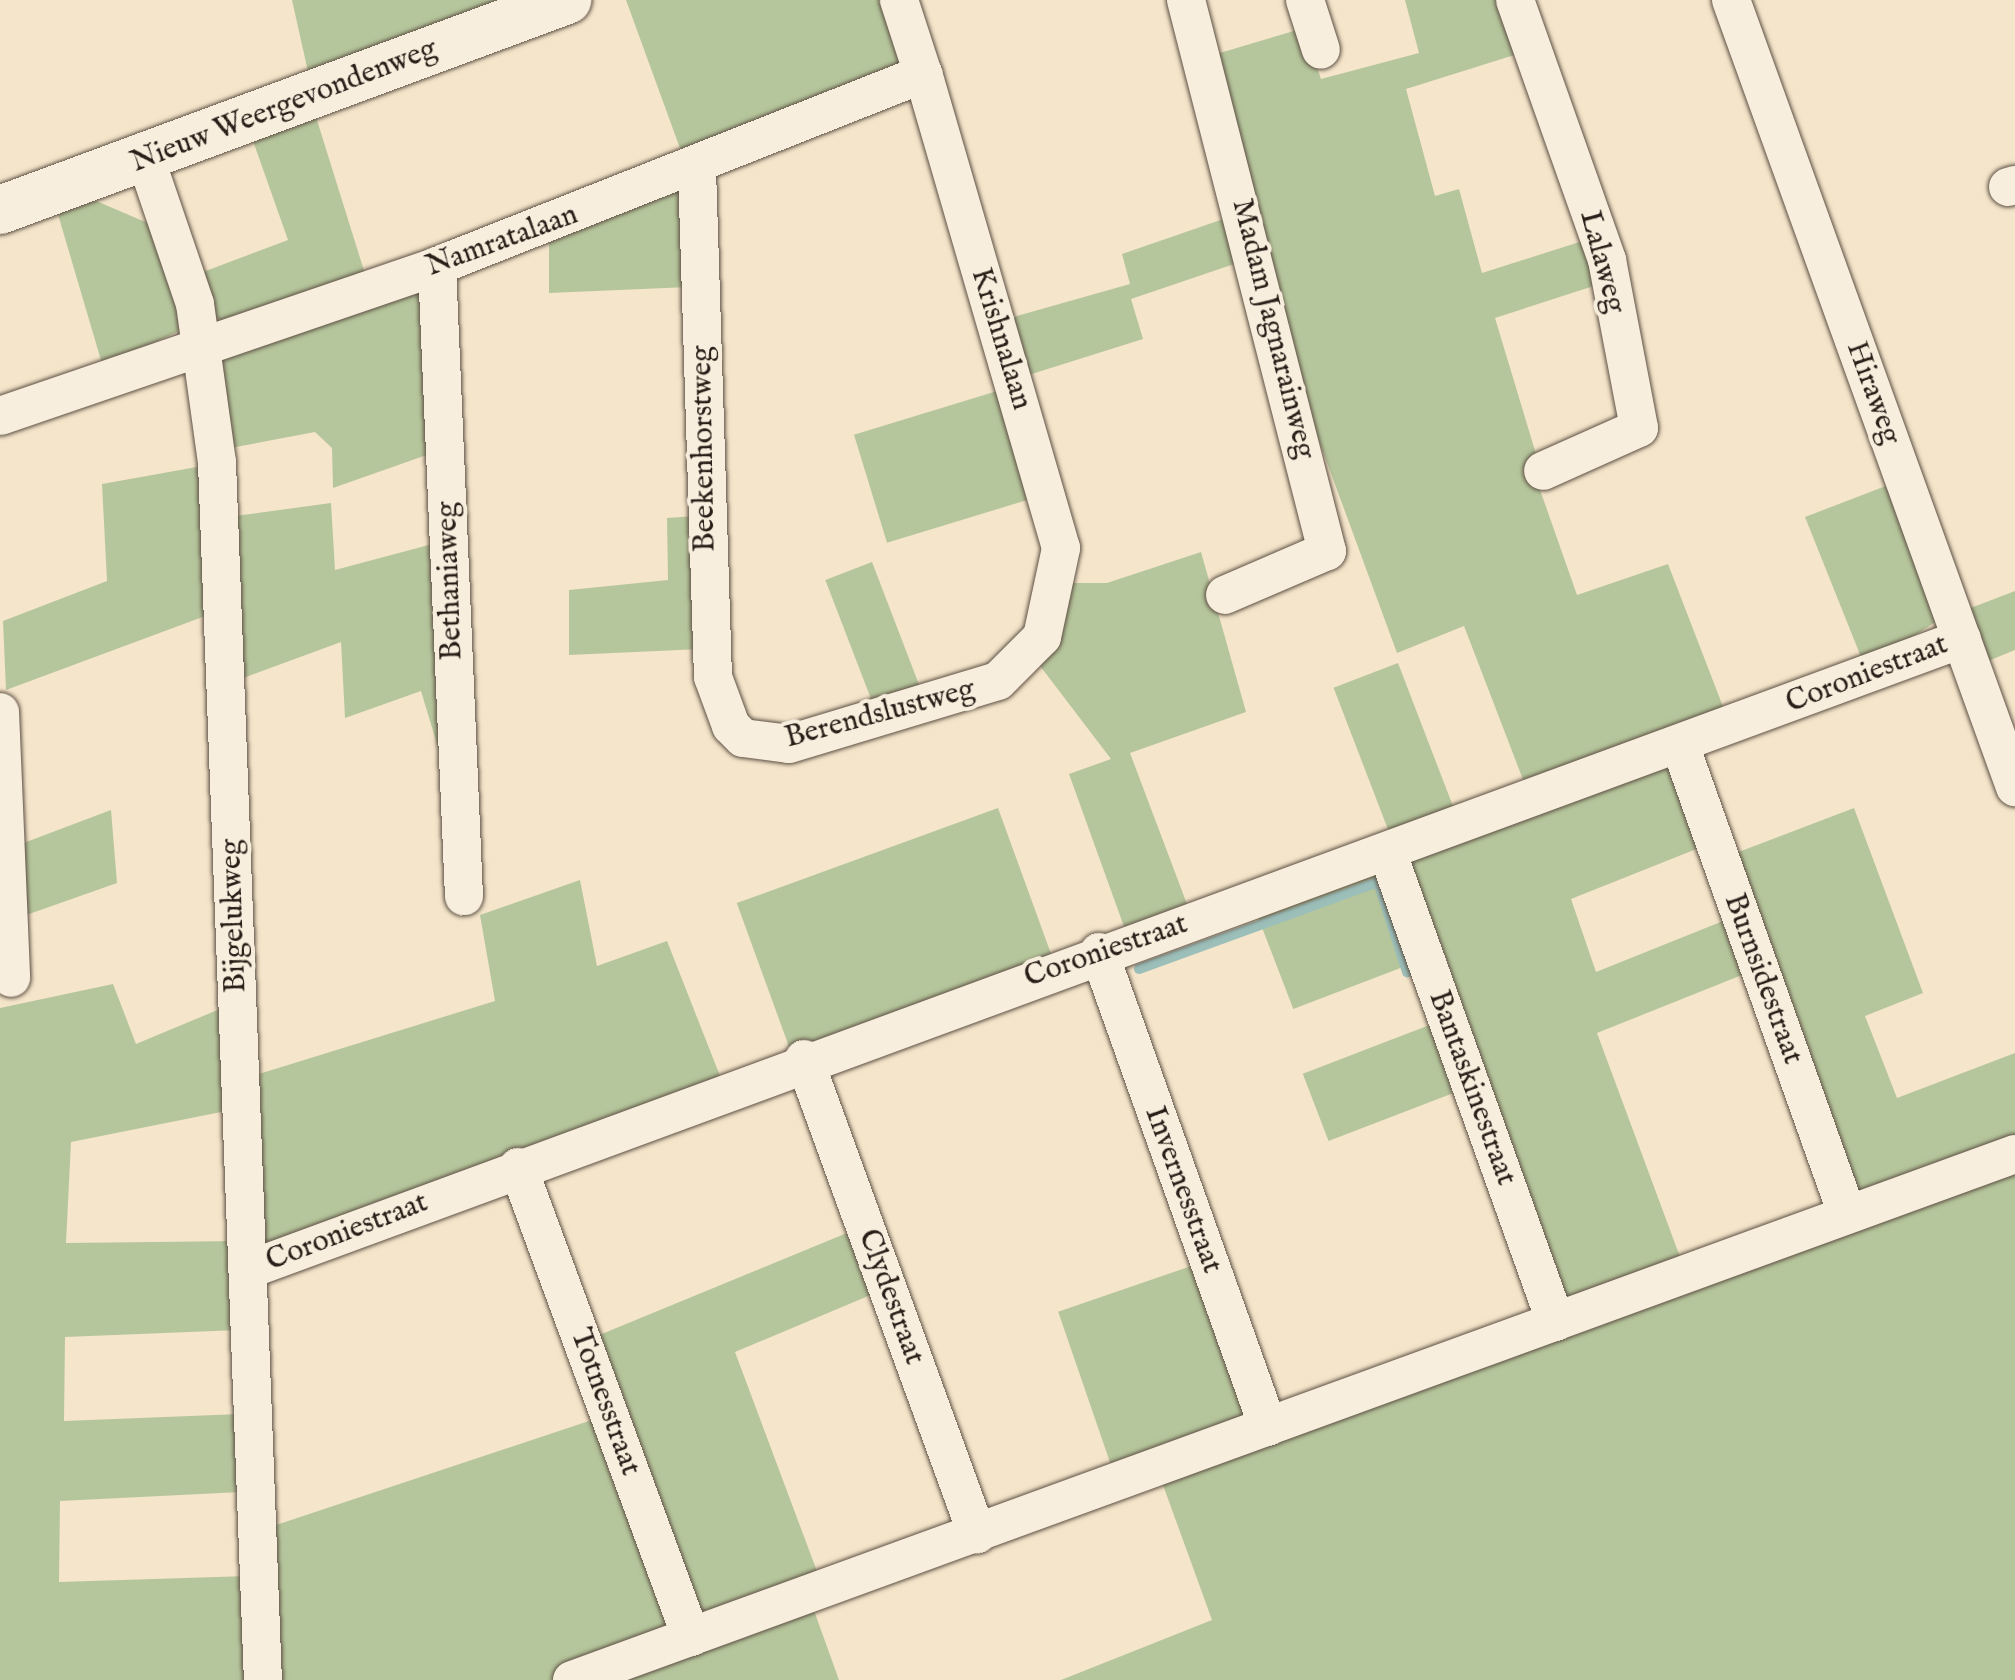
<!DOCTYPE html>
<style>
body{margin:0}
#map{position:relative;width:2015px;height:1680px;overflow:hidden;background:#f5e5ca;font-family:"IM FELL English",serif}
div>[style]{position:absolute}
.green>*{inset:0;background:#b6c69c;transform-origin:0 0}
.stream>*{height:10px;margin:-5px;padding:0 5px;transform-origin:5px;border-radius:5px;background:#9cbfba}
.roads{filter:drop-shadow(0 0 2px #5d5044) drop-shadow(0 0 2px #5d5044)}
.minor>*{height:38px;margin:-19px;padding:0 19px;transform-origin:19px;border-radius:19px;background:#f8eedd}
.tertiary>*{height:48px;margin:-24px;padding:0 24px;transform-origin:24px;border-radius:24px;background:#f8eedd}
span{translate:-50% -50%;white-space:nowrap;text-align:center;line-height:1.15;-webkit-text-stroke:8px #f8eedd;paint-order:stroke}
.street-label{font-size:30px;color:#2a1e18}
</style>
<div id="map">
<div class="green">
<div style="clip-path:polygon(292px 0,513px 0,309px 76px)"></div>
<div style="clip-path:polygon(626px 0,890px 0,899px 60px,896px 70px,685px 162px)"></div>
<div style="clip-path:polygon(1405px 0,1507px 0,1524px 52px,1406px 89px,1435px 196px,1459px 189px,1482px 273px,1589px 239px,1603px 283px,1495px 318px,1536px 454px,1532px 467px,1577px 595px,1668px 564px,1727px 717px,1527px 790px,1464px 626px,1397px 653px,1300px 389px,1213px 55px,1304px 28px,1321px 79px,1419px 53px)"></div>
<div style="clip-path:polygon(316px 117px,366px 277px,224px 321px,213px 316px,195px 275px,288px 240px,253px 141px)"></div>
<div style="clip-path:polygon(667px 187px,683px 192px,689px 287px,549px 293px,549px 233px)"></div>
<div style="clip-path:polygon(94px 200px,157px 227px,187px 327px,103px 367px,57px 211px)"></div>
<div style="clip-path:polygon(1235px 215px,1246px 260px,1131px 299px,1143px 339px,1019px 378px,1003px 320px,1130px 284px,1122px 254px)"></div>
<div style="clip-path:polygon(423px 285px,438px 451px,333px 488px,332px 448px,315px 432px,225px 449px,216px 363px,222px 345px)"></div>
<div style="left:1007px;top:388px;width:113px;height:160px;rotate:73deg"></div>
<div style="clip-path:polygon(208px 465px,216px 612px,6px 690px,3px 621px,107px 581px,102px 484px)"></div>
<div style="clip-path:polygon(1891px 484px,1937px 621px,1865px 667px,1805px 517px)"></div>
<div style="clip-path:polygon(331px 503px,335px 570px,440px 542px,443px 764px,421px 691px,345px 718px,341px 642px,235px 681px,228px 517px)"></div>
<div style="clip-path:polygon(696px 516px,701px 649px,569px 655px,569px 590px,668px 580px,667px 518px)"></div>
<div style="clip-path:polygon(1201px 552px,1246px 712px,1130px 753px,1190px 912px,1127px 935px,1069px 774px,1111px 759px,1034px 658px,1069px 583px,1107px 583px)"></div>
<div style="left:872px;top:562px;width:141px;height:50px;rotate:69deg"></div>
<div style="clip-path:polygon(2015px 591px,2015px 650px,1988px 661px,1968px 609px)"></div>
<div style="left:1398px;top:663px;width:164px;height:69px;rotate:69deg"></div>
<div style="clip-path:polygon(1653px 766px,1674px 767px,1709px 844px,1571px 899px,1596px 972px,1733px 917px,1752px 971px,1597px 1033px,1683px 1265px,1570px 1306px,1406px 878px,1412px 858px)"></div>
<div style="left:998px;top:808px;width:163px;height:278px;rotate:70deg"></div>
<div style="clip-path:polygon(1854px 808px,1923px 993px,1865px 1016px,1897px 1098px,2015px 1053px,2015px 1146px,1856px 1194px,1728px 856px)"></div>
<div style="clip-path:polygon(111px 810px,117px 883px,15px 919px,13px 847px)"></div>
<div style="left:1382px;top:869px;width:99px;height:133px;rotate:69deg"></div>
<div style="clip-path:polygon(580px 880px,597px 966px,667px 941px,722px 1081px,278px 1251px,262px 1243px,249px 1077px,495px 1001px,480px 915px)"></div>
<div style="clip-path:polygon(113px 984px,136px 1044px,227px 1006px,231px 1110px,71px 1142px,66px 1243px,241px 1241px,239px 1330px,65px 1337px,64px 1421px,240px 1414px,241px 1492px,60px 1501px,59px 1582px,248px 1576px,247px 1680px,0 1680px,0 1008px)"></div>
<div style="left:1440px;top:1021px;width:72px;height:147px;rotate:69deg"></div>
<div style="clip-path:polygon(2015px 1161px,2015px 1680px,1061px 1680px,1212px 1620px,1159px 1474px)"></div>
<div style="clip-path:polygon(859px 1228px,880px 1291px,735px 1352px,821px 1582px,697px 1616px,592px 1338px)"></div>
<div style="left:1200px;top:1263px;width:160px;height:150px;rotate:71deg"></div>
<div style="clip-path:polygon(604px 1416px,678px 1615px,664px 1641px,551px 1680px,270px 1680px,267px 1528px)"></div>
<div style="clip-path:polygon(812px 1605px,839px 1680px,614px 1680px)"></div>
</div>
<div class="stream">
<div style="left:1139px;top:969px;width:254px;rotate:-20deg"></div>
<div style="left:1378px;top:882px;width:95px;rotate:72.1deg"></div>
</div>
<div class="roads">
<div class="minor">
<div style="left:1186px;top:0;width:569px;rotate:75.65deg"></div>
<div style="left:1327px;top:551px;width:111px;rotate:156.7deg"></div>
<div style="left:1305px;top:0;width:52px;rotate:72.3deg"></div>
<div style="left:1515px;top:0;width:276px;rotate:70.5deg"></div>
<div style="left:1607px;top:260px;width:171px;rotate:79.2deg"></div>
<div style="left:1639px;top:428px;width:105px;rotate:155.9deg"></div>
<div style="left:1731px;top:0;width:837px;rotate:70.16deg"></div>
<div style="left:146px;top:160px;width:152px;rotate:71.2deg"></div>
<div style="left:195px;top:304px;width:161px;rotate:82.1deg"></div>
<div style="left:217px;top:463px;width:1218px;rotate:87.84deg"></div>
<div style="left:697px;top:169px;width:508px;rotate:88.2deg"></div>
<div style="left:713px;top:677px;width:52px;rotate:69.8deg"></div>
<div style="left:731px;top:726px;width:17px;rotate:45deg"></div>
<div style="left:743px;top:738px;width:46px;rotate:7.4deg"></div>
<div style="left:789px;top:744px;width:218px;rotate:-16.8deg"></div>
<div style="left:998px;top:681px;width:62px;rotate:-45deg"></div>
<div style="left:1042px;top:637px;width:91px;rotate:-77.9deg"></div>
<div style="left:1061px;top:548px;width:494px;rotate:-106.2deg"></div>
<div style="left:2008px;top:187px;width:7px;rotate:-16deg"></div>
<div style="left:437px;top:266px;width:631px;rotate:87.55deg"></div>
<div style="left:0;top:416px;width:462px;rotate:-18.9deg"></div>
<div style="left:437px;top:266px;width:523px;rotate:-21.56deg"></div>
<div style="left:923px;top:74px;width:78px;rotate:-108deg"></div>
<div style="left:0;top:712px;width:266px;rotate:87.6deg"></div>
<div style="left:1680px;top:745px;width:498px;rotate:70.4deg"></div>
<div style="left:1388px;top:854px;width:497px;rotate:70.3deg"></div>
<div style="left:1099px;top:952px;width:504px;rotate:70.41deg"></div>
<div style="left:804px;top:1059px;width:506px;rotate:69.99deg"></div>
<div style="left:518px;top:1167px;width:501px;rotate:69.79deg"></div>
<div style="left:253px;top:1268px;width:1821px;rotate:-20.21deg"></div>
<div style="left:572px;top:1680px;width:1536px;rotate:-20.03deg"></div>
</div>
<div class="tertiary">
<div style="left:0;top:210px;width:605px;rotate:-20.32deg"></div>
</div>
</div>
<div class="street-label">
<span style="left:284px;top:106px;rotate:-21deg">Nieuw Weergevondenweg</span>
<span style="left:502px;top:241px;rotate:-20deg">Namratalaan</span>
<span style="left:1602px;top:262px;rotate:75deg">Lalaweg</span>
<span style="left:1273px;top:329px;rotate:76deg">Madam Jagnarainweg</span>
<span style="left:1001px;top:339px;rotate:73deg">Krishnalaan</span>
<span style="left:1873px;top:393px;rotate:70deg">Hiraweg</span>
<span style="left:704px;top:449px;rotate:-91deg">Beekenhorstweg</span>
<span style="left:450px;top:581px;rotate:-92deg">Bethaniaweg</span>
<span style="left:1867px;top:674px;rotate:-21deg">Coroniestraat</span>
<span style="left:880px;top:714px;rotate:-15deg">Berendslustweg</span>
<span style="left:234px;top:916px;rotate:-92deg">Bijgelukweg</span>
<span style="left:1106px;top:951px;rotate:-19deg">Coroniestraat</span>
<span style="left:1763px;top:979px;rotate:70deg">Burnsidestraat</span>
<span style="left:1472px;top:1088px;rotate:70deg">Bantaskinestraat</span>
<span style="left:1183px;top:1190px;rotate:70deg">Invernesstraat</span>
<span style="left:347px;top:1232px;rotate:-21deg">Coroniestraat</span>
<span style="left:891px;top:1297px;rotate:70deg">Clydestraat</span>
<span style="left:605px;top:1402px;rotate:70deg">Totnesstraat</span>
</div>
</div>
